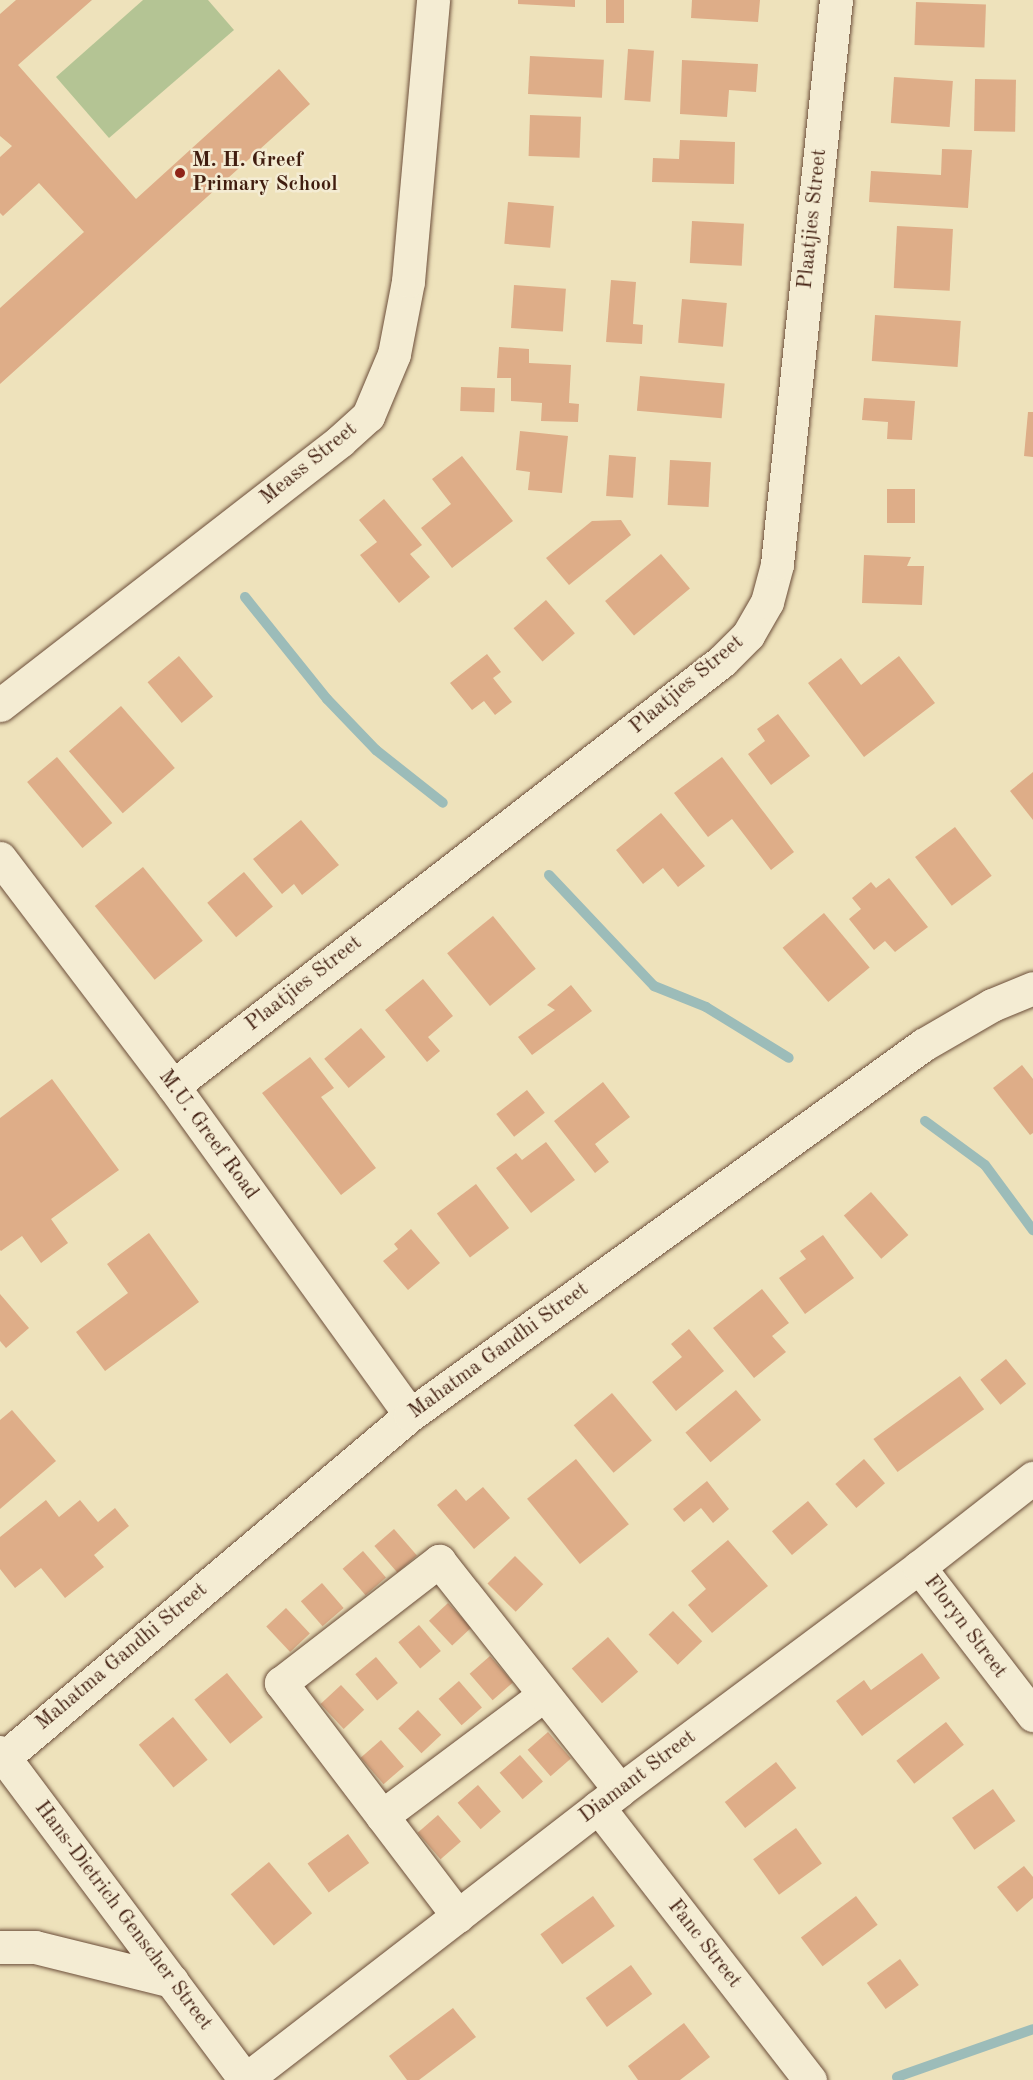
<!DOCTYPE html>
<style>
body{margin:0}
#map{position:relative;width:1033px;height:2080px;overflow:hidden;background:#eee2bb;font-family:"Old Standard TT",serif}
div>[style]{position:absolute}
.green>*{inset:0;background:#b4c494}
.stream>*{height:10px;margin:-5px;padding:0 5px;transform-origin:5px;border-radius:5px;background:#9cbcb9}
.building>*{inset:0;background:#dead88;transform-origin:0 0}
.roads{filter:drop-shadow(0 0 2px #6c4e3a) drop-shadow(0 0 2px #6c4e3a)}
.minor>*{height:33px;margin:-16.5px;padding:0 16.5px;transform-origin:16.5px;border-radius:16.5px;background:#f4ecd3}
.dots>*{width:16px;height:16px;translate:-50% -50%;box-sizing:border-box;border:3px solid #f4ecd3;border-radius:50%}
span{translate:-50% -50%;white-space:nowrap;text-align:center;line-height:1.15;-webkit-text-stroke:5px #f4ecd3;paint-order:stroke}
.poi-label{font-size:21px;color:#401d0f;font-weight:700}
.left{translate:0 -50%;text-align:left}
.street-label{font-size:21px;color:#401d0f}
</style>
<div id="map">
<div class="green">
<div style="clip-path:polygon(143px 0,208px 0,234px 30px,109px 138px,56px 77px)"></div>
</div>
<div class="stream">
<div style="left:245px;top:597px;width:131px;rotate:51.2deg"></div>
<div style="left:327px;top:699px;width:71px;rotate:46.1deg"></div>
<div style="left:376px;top:750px;width:85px;rotate:38.3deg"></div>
<div style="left:549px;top:875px;width:153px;rotate:46.6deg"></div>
<div style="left:654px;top:986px;width:56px;rotate:22deg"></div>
<div style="left:706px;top:1007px;width:97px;rotate:31.6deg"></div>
<div style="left:925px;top:1121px;width:74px;rotate:36.3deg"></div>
<div style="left:985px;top:1165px;width:81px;rotate:53.6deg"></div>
<div style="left:897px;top:2077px;width:144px;rotate:-19.4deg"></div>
</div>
<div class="building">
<div style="clip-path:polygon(16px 0,92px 0,18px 65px,136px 199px,279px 69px,310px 104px,0 384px,0 308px,84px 232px,39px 183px,3px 216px,0 213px,0 157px,12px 146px,0 136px,0 14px)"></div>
<div style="clip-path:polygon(518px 0,575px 0,575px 7px,518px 4px)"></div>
<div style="left:606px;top:0;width:18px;height:23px"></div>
<div style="clip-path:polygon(692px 0,760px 0,758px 22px,691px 18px)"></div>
<div style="left:916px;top:2px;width:70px;height:43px;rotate:2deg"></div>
<div style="left:628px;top:49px;width:26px;height:51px;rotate:4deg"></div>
<div style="left:530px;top:56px;width:74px;height:38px;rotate:3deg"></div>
<div style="clip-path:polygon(682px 60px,758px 64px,756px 92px,729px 90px,727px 117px,680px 114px)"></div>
<div style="left:894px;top:77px;width:59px;height:46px;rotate:4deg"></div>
<div style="left:975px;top:79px;width:41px;height:52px;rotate:1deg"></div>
<div style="left:530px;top:115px;width:51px;height:41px;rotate:2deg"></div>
<div style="clip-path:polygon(680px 140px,735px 142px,734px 184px,652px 182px,653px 158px,679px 159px)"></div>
<div style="clip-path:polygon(942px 149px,972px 150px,968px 208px,869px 202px,871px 171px,941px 175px)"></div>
<div style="left:508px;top:202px;width:46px;height:42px;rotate:5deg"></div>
<div style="left:692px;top:221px;width:52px;height:42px;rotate:3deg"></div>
<div style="left:897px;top:226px;width:56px;height:62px;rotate:3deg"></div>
<div style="clip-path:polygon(611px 280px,636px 282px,633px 324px,643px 325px,642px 344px,606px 342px)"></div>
<div style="left:514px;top:285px;width:52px;height:43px;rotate:4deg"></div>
<div style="left:682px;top:299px;width:45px;height:44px;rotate:5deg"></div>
<div style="left:875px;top:315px;width:86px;height:46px;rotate:4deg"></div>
<div style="clip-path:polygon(499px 347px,529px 349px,529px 363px,571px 365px,569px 403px,579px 404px,578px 422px,541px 421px,542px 403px,511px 401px,511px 378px,497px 378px)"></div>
<div style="left:640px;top:376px;width:85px;height:35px;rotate:5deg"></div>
<div style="left:461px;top:387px;width:34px;height:24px;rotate:2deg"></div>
<div style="clip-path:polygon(864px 398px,915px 401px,912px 440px,887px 439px,888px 422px,862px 420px)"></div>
<div style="clip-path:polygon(1028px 412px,1033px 412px,1033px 457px,1024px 456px)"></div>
<div style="clip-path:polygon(520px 431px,568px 436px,562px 493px,528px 490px,530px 472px,516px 470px)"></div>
<div style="left:609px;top:455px;width:27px;height:41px;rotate:4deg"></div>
<div style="clip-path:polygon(462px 456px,513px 521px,452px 568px,421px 528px,451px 504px,432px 479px)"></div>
<div style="left:670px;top:460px;width:41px;height:45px;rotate:3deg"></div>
<div style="left:887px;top:489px;width:28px;height:34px"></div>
<div style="clip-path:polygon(384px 499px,422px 545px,410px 554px,430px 577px,399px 603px,360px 555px,377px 542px,359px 520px)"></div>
<div style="clip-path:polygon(621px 520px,631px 535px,569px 585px,546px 558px,592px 521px)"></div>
<div style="left:661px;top:554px;width:45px;height:73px;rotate:50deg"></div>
<div style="clip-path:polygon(864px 555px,911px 557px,907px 566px,924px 566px,922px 605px,862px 603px)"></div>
<div style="left:546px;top:600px;width:44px;height:43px;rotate:49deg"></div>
<div style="clip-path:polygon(487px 654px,501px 672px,493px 678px,512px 702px,495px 715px,484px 701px,472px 710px,450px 683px)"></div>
<div style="left:179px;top:656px;width:53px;height:41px;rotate:50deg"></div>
<div style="clip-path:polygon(899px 656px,935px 703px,864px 757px,808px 683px,841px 658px,861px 685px)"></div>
<div style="left:121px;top:706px;width:82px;height:69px;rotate:49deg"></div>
<div style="clip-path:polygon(778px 714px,810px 756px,771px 785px,748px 754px,765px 741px,757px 729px)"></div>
<div style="left:57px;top:757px;width:86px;height:39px;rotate:50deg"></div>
<div style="clip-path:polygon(722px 757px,794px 852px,771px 870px,732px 819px,708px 837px,674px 793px)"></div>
<div style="clip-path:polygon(1033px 772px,1033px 820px,1010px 791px)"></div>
<div style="clip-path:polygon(661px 813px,705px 866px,678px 887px,663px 868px,643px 884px,616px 850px)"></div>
<div style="clip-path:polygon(301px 820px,339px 865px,302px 895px,294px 884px,282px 894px,253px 859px)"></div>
<div style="left:955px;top:827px;width:61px;height:50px;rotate:53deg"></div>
<div style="left:143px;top:867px;width:95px;height:62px;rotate:51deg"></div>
<div style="left:244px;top:872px;width:45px;height:48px;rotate:50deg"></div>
<div style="clip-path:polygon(889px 878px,928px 927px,895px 952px,885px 941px,874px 950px,849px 919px,861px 909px,852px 898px,871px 882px,876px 888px)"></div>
<div style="left:824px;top:913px;width:71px;height:54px;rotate:50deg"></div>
<div style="left:493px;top:916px;width:68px;height:59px;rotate:51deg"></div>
<div style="clip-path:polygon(423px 979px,453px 1016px,428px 1037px,440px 1051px,427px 1062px,385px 1010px)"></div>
<div style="clip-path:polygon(571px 985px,592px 1011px,532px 1055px,518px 1037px,555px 1010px,547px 1005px)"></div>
<div style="left:361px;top:1028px;width:38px;height:48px;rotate:50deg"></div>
<div style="clip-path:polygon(310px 1057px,334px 1088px,321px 1097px,376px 1168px,341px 1195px,262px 1093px)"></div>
<div style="clip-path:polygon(1022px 1065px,1033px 1079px,1033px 1133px,1030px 1135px,993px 1088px)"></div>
<div style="clip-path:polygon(52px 1079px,119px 1170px,51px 1219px,68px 1243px,41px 1263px,22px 1236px,1px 1251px,0 1250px,0 1118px)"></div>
<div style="clip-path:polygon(603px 1082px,630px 1117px,595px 1144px,609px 1162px,595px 1173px,554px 1121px)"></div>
<div style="left:527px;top:1090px;width:29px;height:39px;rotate:52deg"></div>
<div style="clip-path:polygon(546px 1142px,575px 1180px,531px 1213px,496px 1168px,516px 1153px,522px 1160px)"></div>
<div style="left:476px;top:1184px;width:55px;height:49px;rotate:53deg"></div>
<div style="left:871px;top:1192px;width:57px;height:36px;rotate:49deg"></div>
<div style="clip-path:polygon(411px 1229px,440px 1263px,408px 1290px,383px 1261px,398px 1249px,394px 1244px)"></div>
<div style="clip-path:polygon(149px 1233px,199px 1302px,105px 1371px,76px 1332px,128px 1293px,107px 1264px)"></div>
<div style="clip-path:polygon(823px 1235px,854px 1278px,805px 1314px,779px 1278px,806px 1259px,800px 1251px)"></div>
<div style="clip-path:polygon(762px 1289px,789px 1323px,772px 1336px,786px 1352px,754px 1378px,713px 1328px)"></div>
<div style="clip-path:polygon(0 1294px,29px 1328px,6px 1348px,0 1341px)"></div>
<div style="clip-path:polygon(689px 1329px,724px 1371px,676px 1411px,652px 1382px,682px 1357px,671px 1344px)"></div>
<div style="left:1006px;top:1359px;width:32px;height:33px;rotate:51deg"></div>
<div style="left:960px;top:1376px;width:41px;height:107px;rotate:54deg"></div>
<div style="left:736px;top:1390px;width:39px;height:66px;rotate:50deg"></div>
<div style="left:612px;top:1393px;width:62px;height:50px;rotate:50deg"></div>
<div style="clip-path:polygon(12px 1410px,56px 1461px,0 1509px,0 1420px)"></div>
<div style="left:576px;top:1459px;width:84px;height:63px;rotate:51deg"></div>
<div style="left:864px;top:1459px;width:32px;height:38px;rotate:49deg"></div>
<div style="clip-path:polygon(707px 1481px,729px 1509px,713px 1523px,701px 1508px,684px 1522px,673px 1509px)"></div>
<div style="clip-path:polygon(483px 1487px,510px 1518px,474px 1549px,437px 1505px,456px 1489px,466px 1501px)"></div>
<div style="clip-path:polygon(46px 1500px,59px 1517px,80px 1500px,98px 1522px,115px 1508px,129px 1526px,94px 1555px,104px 1567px,65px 1598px,41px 1568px,15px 1588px,0 1569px,0 1537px)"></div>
<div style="left:808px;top:1501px;width:31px;height:47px;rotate:50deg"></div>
<div style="left:394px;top:1529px;width:35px;height:26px;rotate:49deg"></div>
<div style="clip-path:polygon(728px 1540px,768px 1586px,712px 1633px,688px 1605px,706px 1589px,691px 1571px)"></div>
<div style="left:363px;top:1551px;width:35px;height:27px;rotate:49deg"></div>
<div style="left:515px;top:1556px;width:40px;height:39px;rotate:45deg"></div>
<div style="left:322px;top:1583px;width:33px;height:28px;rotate:49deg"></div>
<div style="left:448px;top:1603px;width:34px;height:26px;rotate:47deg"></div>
<div style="left:286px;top:1608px;width:35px;height:27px;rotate:47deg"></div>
<div style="left:673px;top:1611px;width:42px;height:34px;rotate:46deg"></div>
<div style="left:419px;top:1625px;width:34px;height:27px;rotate:50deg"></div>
<div style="left:608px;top:1637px;width:46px;height:48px;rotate:49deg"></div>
<div style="clip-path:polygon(922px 1653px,940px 1678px,862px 1736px,836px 1701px,864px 1680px,871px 1690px)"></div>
<div style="left:490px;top:1656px;width:35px;height:27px;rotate:49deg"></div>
<div style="left:376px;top:1657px;width:34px;height:27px;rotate:50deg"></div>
<div style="left:227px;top:1673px;width:57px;height:42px;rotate:51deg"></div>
<div style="left:459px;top:1681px;width:35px;height:27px;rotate:49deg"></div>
<div style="left:341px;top:1685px;width:34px;height:28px;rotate:47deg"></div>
<div style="left:418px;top:1710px;width:34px;height:27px;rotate:47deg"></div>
<div style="left:173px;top:1717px;width:55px;height:44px;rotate:51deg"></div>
<div style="left:946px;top:1722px;width:29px;height:63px;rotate:52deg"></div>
<div style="left:548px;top:1732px;width:35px;height:27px;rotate:49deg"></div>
<div style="left:381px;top:1740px;width:35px;height:27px;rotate:49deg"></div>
<div style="left:520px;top:1755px;width:35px;height:27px;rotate:49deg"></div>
<div style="left:776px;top:1762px;width:33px;height:65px;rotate:52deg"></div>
<div style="left:478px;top:1785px;width:35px;height:27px;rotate:49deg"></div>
<div style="left:993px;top:1789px;width:39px;height:50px;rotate:55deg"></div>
<div style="left:438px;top:1815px;width:35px;height:27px;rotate:49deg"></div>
<div style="left:796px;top:1828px;width:44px;height:53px;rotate:54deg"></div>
<div style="left:348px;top:1834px;width:36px;height:50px;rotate:54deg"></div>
<div style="left:269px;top:1862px;width:67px;height:50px;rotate:50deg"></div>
<div style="clip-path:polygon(1024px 1866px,1033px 1877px,1033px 1898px,1017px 1912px,997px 1887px)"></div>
<div style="left:593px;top:1896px;width:37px;height:65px;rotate:54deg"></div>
<div style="left:856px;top:1896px;width:36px;height:69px;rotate:53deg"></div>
<div style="left:900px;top:1959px;width:32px;height:41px;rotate:54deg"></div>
<div style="left:631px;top:1965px;width:36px;height:56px;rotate:54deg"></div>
<div style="clip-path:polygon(453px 2008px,476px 2037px,419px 2080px,407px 2080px,389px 2056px)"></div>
<div style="clip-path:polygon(684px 2023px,710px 2057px,680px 2080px,638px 2080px,628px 2066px)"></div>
</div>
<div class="roads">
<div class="minor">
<div style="left:0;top:705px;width:430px;rotate:-37.8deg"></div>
<div style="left:340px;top:441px;width:38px;rotate:-42deg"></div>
<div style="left:368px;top:416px;width:67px;rotate:-67.2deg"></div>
<div style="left:394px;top:354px;width:74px;rotate:-79.1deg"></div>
<div style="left:408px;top:281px;width:282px;rotate:-84.9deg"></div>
<div style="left:0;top:858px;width:286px;rotate:52.8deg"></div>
<div style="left:173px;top:1086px;width:405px;rotate:54.2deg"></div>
<div style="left:173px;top:1086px;width:694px;rotate:-37.74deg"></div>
<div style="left:722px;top:661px;width:37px;rotate:-45deg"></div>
<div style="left:748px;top:635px;width:38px;rotate:-60deg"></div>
<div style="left:767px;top:602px;width:39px;rotate:-75deg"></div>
<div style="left:777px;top:564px;width:567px;rotate:-84.03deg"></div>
<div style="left:919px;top:1567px;width:187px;rotate:52.4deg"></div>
<div style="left:0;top:1752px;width:409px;rotate:53.2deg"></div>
<div style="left:0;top:1761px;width:536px;rotate:-40.16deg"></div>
<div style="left:410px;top:1415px;width:633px;rotate:-35.8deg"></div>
<div style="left:923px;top:1045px;width:80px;rotate:-30.1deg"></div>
<div style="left:992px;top:1005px;width:44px;rotate:-22.5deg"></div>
<div style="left:598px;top:1807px;width:346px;rotate:52.2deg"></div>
<div style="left:382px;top:1816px;width:202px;rotate:-36.8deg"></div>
<div style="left:458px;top:1916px;width:293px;rotate:-127.2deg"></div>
<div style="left:281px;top:1683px;width:200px;rotate:-37.7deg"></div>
<div style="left:439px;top:1561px;width:292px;rotate:51.7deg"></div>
<div style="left:0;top:1947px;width:35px"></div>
<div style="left:35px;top:1947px;width:141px;rotate:13.9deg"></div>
<div style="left:245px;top:2080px;width:474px;rotate:-37.7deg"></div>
<div style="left:620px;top:1790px;width:373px;rotate:-36.7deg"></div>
<div style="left:919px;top:1567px;width:145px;rotate:-38deg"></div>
</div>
</div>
<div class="dots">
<div style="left:180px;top:173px;background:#8f2418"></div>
</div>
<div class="poi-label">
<span class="left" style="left:192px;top:173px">M. H. Greef<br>Primary School</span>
</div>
<div class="street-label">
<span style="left:813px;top:219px;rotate:-84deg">Plaatjies Street</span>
<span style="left:309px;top:464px;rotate:-39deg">Meass Street</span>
<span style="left:687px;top:685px;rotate:-40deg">Plaatjies Street</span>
<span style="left:304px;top:984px;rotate:-38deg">Plaatjies Street</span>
<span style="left:208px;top:1135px;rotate:54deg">M.U. Greef Road</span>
<span style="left:499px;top:1351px;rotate:-36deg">Mahatma Gandhi Street</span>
<span style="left:965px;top:1627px;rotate:53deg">Floryn Street</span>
<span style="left:122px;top:1657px;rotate:-40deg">Mahatma Gandhi Street</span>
<span style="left:638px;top:1777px;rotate:-37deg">Diamant Street</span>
<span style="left:123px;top:1916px;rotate:53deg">Hans-Dietrich Genscher Street</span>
<span style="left:704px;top:1944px;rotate:52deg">Fanc Street</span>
</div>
</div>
